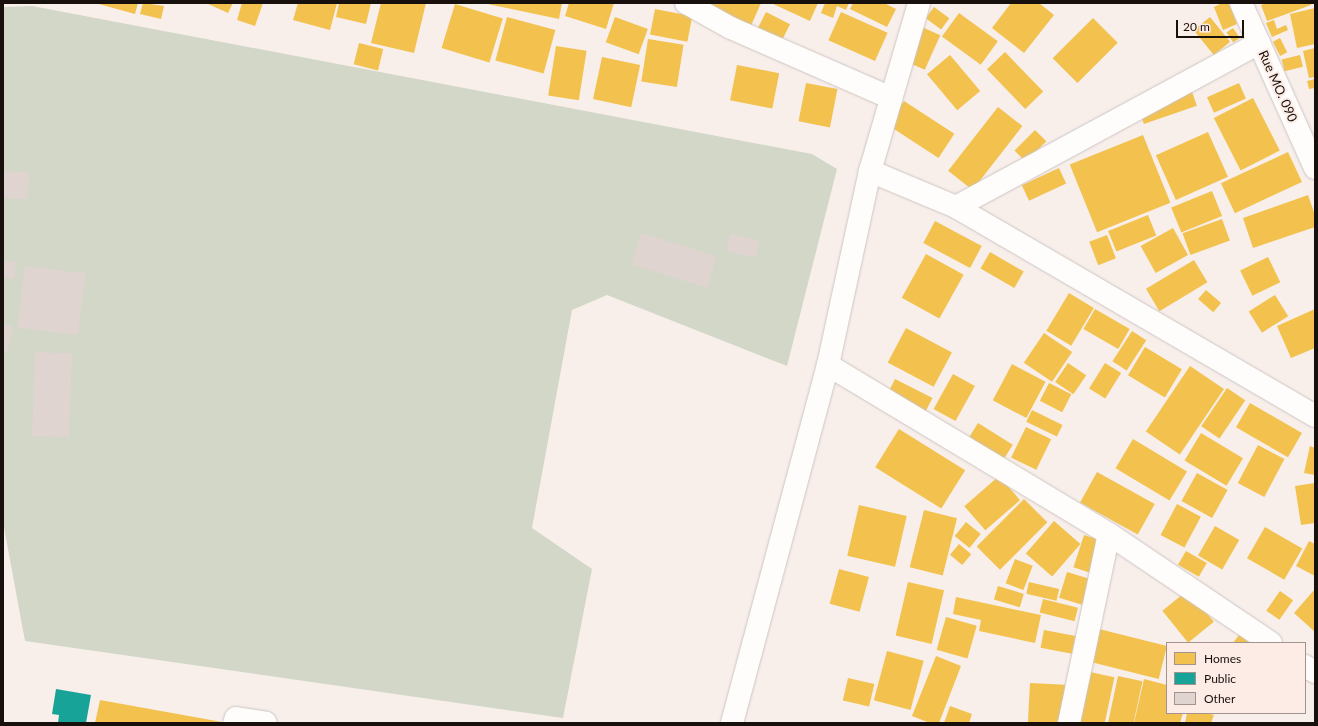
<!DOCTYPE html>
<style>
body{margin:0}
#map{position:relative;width:1318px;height:726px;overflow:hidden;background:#f8efeb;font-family:Lato,sans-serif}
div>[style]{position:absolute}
.green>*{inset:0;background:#d2d7c8}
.homes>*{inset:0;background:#f2c14e;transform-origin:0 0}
.public>*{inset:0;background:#17a398}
.building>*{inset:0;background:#e0d4d0;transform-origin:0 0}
.roads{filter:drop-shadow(0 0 1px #cdc5c2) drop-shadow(0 0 1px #cdc5c2)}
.minor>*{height:22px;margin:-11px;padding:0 11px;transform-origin:11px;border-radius:11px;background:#fefdfc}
span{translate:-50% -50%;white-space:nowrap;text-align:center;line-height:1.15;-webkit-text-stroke:4px #fdece6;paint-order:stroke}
.street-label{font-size:13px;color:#17100d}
.frame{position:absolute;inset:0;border:4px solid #17100d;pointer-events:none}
.legend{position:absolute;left:1166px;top:642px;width:140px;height:72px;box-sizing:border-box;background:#fdece6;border:1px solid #a1948f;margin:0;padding:5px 7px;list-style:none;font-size:12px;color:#17100d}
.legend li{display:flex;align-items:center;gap:8px;height:20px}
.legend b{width:20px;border:1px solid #a1948f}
.scale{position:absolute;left:1176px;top:20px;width:68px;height:18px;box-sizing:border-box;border:2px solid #17100d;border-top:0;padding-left:5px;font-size:12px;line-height:14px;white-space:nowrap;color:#17100d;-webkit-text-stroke:3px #fdece6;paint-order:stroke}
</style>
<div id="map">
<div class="green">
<div style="clip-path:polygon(32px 6px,812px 154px,837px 169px,787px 366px,607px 295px,572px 310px,532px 528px,592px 569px,563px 718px,25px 641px,3px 522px,3px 7px)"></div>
</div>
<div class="homes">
<div style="clip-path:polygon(95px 3px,138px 3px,135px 14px)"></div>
<div style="clip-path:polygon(143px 3px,164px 6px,161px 19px,140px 14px)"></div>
<div style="clip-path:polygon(206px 3px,233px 3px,228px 13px)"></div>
<div style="clip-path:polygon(242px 3px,263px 3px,255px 26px,237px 20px)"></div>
<div style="clip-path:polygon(298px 3px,337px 3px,330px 30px,293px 20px)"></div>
<div style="clip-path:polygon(339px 3px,371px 3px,366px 24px,336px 17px)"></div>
<div style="clip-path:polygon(381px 3px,426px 3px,414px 53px,371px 43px)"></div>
<div style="clip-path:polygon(483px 3px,562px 3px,559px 19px)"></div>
<div style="clip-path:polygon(569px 3px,614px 3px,606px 29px,565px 16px)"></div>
<div style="clip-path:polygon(696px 3px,761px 3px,750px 28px)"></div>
<div style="clip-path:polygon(771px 3px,818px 3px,810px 21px)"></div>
<div style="clip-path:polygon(825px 3px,849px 3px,846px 10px,837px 6px,833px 18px,821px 13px)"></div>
<div style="clip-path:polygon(853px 3px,884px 3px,896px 9px,887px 27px,850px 9px)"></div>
<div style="clip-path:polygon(1011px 3px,1039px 3px,1054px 15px,1024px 53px,992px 28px)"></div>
<div style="clip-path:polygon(1222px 3px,1229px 3px,1237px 24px,1223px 30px,1214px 7px)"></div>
<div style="clip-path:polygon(1266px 3px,1311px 3px,1311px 5px,1267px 21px,1261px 5px)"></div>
<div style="left:455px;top:4px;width:50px;height:46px;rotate:17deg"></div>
<div style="left:934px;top:7px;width:19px;height:14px;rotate:36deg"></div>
<div style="clip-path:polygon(1315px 8px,1315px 44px,1297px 48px,1290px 14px)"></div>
<div style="left:655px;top:9px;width:38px;height:26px;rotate:11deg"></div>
<div style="left:766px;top:12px;width:27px;height:24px;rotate:27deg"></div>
<div style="left:841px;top:12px;width:51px;height:31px;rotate:24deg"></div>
<div style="left:959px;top:13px;width:48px;height:29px;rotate:36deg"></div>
<div style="left:507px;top:17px;width:50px;height:45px;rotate:15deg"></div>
<div style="left:615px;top:17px;width:35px;height:27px;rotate:20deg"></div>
<div style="left:1210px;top:17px;width:32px;height:21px;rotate:51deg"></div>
<div style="left:1093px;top:18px;width:35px;height:57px;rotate:45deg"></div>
<div style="clip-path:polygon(1274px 20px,1277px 29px,1286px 25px,1288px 30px,1272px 37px,1266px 23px)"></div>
<div style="left:922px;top:27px;width:20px;height:38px;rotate:24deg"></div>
<div style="left:1233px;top:28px;width:12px;height:8px;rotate:55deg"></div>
<div style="left:1280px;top:38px;width:16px;height:8px;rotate:63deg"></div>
<div style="left:648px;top:39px;width:36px;height:43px;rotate:9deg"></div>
<div style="left:359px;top:43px;width:25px;height:22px;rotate:14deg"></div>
<div style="left:556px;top:46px;width:31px;height:50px;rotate:9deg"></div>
<div style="clip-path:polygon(1315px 48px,1315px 77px,1309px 78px,1303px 51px)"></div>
<div style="left:1005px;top:52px;width:55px;height:25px;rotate:46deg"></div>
<div style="left:950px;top:55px;width:47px;height:30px;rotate:50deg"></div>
<div style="left:1300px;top:55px;width:12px;height:19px;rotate:76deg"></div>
<div style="left:602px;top:57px;width:39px;height:43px;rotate:12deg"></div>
<div style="left:737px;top:65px;width:43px;height:36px;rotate:11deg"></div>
<div style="clip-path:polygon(1315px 79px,1315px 88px,1309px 89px,1307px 81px)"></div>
<div style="left:806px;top:83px;width:32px;height:39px;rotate:11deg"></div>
<div style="left:1239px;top:83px;width:17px;height:35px;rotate:66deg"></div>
<div style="left:1190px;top:86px;width:21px;height:56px;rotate:71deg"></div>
<div style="left:1253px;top:98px;width:59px;height:44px;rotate:63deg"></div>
<div style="left:904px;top:101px;width:60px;height:29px;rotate:33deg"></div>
<div style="left:998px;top:107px;width:31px;height:81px;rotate:38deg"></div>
<div style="left:1035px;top:130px;width:16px;height:29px;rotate:45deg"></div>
<div style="left:1208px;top:132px;width:49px;height:57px;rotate:66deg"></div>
<div style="left:1143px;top:135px;width:73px;height:79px;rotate:68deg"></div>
<div style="left:1288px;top:152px;width:33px;height:74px;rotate:65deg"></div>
<div style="left:1059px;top:168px;width:17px;height:41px;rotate:65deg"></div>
<div style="left:1212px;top:191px;width:27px;height:44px;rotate:68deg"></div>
<div style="clip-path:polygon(1308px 195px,1315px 215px,1315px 227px,1253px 248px,1243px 218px)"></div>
<div style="left:1148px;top:215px;width:22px;height:43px;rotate:68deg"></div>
<div style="left:1222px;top:219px;width:23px;height:42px;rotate:70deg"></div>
<div style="left:935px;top:221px;width:53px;height:25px;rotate:28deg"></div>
<div style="left:1173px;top:228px;width:31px;height:37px;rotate:61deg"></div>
<div style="left:1107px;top:235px;width:25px;height:19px;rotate:69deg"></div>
<div style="left:990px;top:252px;width:39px;height:19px;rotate:30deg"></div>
<div style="left:926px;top:254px;width:43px;height:50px;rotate:29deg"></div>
<div style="left:1268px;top:257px;width:28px;height:31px;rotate:64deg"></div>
<div style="left:1194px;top:260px;width:26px;height:56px;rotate:59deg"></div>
<div style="left:1206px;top:290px;width:20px;height:12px;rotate:41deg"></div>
<div style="left:1069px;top:293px;width:29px;height:44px;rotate:31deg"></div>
<div style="left:1275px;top:295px;width:25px;height:31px;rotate:58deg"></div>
<div style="left:1095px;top:309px;width:40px;height:23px;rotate:30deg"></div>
<div style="clip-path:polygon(1315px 309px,1315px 348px,1291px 358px,1277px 326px)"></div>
<div style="left:906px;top:328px;width:52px;height:39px;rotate:28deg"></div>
<div style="left:1132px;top:331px;width:17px;height:36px;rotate:33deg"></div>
<div style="left:1044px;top:333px;width:34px;height:36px;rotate:34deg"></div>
<div style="left:1145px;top:347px;width:43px;height:33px;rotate:31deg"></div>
<div style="left:1068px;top:363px;width:22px;height:23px;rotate:34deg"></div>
<div style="left:1105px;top:363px;width:19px;height:30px;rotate:32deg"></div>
<div style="left:1012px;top:364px;width:38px;height:41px;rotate:28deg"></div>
<div style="left:1190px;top:366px;width:41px;height:79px;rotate:34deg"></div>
<div style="left:953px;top:374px;width:25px;height:40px;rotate:29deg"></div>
<div style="left:895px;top:379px;width:42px;height:17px;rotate:27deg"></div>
<div style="left:1049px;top:383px;width:25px;height:20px;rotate:27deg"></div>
<div style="left:1227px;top:388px;width:22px;height:46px;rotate:34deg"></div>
<div style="left:1250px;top:403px;width:60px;height:28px;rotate:30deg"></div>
<div style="left:1032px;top:410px;width:34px;height:13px;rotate:26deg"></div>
<div style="left:978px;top:423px;width:41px;height:17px;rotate:32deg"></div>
<div style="left:1026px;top:427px;width:28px;height:34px;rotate:26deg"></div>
<div style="left:899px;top:429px;width:78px;height:45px;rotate:32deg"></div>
<div style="left:1201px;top:433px;width:49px;height:32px;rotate:31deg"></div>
<div style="left:1133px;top:439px;width:63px;height:34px;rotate:31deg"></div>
<div style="left:1258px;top:445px;width:30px;height:43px;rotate:28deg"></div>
<div style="clip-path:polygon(1310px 446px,1315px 448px,1315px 475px,1304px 473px)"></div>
<div style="left:1097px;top:472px;width:66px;height:35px;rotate:29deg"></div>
<div style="left:1197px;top:473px;width:35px;height:32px;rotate:29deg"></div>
<div style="left:999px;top:476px;width:32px;height:46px;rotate:49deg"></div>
<div style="clip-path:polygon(1315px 483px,1315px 523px,1301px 525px,1295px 486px)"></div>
<div style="left:1024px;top:499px;width:33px;height:67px;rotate:45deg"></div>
<div style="left:1177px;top:504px;width:27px;height:35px;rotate:28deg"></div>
<div style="left:859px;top:505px;width:49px;height:52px;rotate:13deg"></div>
<div style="left:924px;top:510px;width:34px;height:59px;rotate:14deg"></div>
<div style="left:1054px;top:521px;width:35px;height:43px;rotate:41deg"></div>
<div style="left:966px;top:522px;width:19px;height:18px;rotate:39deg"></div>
<div style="left:1215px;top:526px;width:28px;height:34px;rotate:30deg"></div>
<div style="left:1265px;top:527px;width:43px;height:36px;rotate:30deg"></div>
<div style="left:1084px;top:535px;width:19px;height:34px;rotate:18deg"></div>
<div style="clip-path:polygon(1309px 541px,1315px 544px,1315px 576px,1296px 566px)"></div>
<div style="left:959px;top:544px;width:16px;height:14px;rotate:40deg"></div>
<div style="left:1186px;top:551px;width:24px;height:16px;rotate:30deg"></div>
<div style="left:1015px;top:559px;width:19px;height:26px;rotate:21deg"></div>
<div style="left:839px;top:569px;width:31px;height:36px;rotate:15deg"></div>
<div style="left:1067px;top:572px;width:24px;height:27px;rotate:17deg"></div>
<div style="left:908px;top:582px;width:37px;height:55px;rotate:13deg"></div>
<div style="left:1029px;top:582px;width:31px;height:12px;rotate:13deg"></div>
<div style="left:998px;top:586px;width:27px;height:14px;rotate:17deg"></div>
<div style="clip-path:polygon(1315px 589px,1315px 632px,1294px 613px)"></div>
<div style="left:1188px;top:590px;width:41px;height:33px;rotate:51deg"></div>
<div style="left:1280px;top:591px;width:16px;height:24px;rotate:35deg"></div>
<div style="clip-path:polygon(956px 597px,1041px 615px,1035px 643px,979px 631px,981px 620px,953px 614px)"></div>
<div style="left:1043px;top:599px;width:36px;height:14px;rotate:14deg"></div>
<div style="left:946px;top:617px;width:32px;height:34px;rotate:16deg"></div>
<div style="left:1099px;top:629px;width:70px;height:34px;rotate:14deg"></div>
<div style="left:1044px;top:630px;width:32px;height:18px;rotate:11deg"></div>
<div style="clip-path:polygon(1239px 635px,1250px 643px,1233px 643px)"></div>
<div style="left:887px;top:651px;width:38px;height:51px;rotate:15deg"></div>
<div style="clip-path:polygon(936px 656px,961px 666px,939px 723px,930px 723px,912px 716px)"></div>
<div style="left:1090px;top:672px;width:25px;height:52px;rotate:12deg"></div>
<div style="left:1118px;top:676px;width:25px;height:48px;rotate:12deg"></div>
<div style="left:848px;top:678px;width:27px;height:23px;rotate:13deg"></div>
<div style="clip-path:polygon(1144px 679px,1167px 685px,1167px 713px,1183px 713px,1180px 723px,1134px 723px)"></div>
<div style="left:1030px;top:683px;width:35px;height:40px;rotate:3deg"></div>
<div style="clip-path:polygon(100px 700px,222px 722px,222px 723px,95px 723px)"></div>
<div style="clip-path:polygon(950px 706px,972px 714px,969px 723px,944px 723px)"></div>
<div style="clip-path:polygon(1187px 713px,1207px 713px,1214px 715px,1211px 723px,1185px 723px)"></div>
</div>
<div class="public">
<div style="clip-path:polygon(56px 689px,91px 695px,86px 723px,58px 723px,59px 715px,52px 714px)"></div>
</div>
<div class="building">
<div style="left:3px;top:171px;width:26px;height:27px;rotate:2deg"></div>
<div style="left:641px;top:233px;width:79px;height:33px;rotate:17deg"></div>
<div style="left:730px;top:234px;width:30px;height:18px;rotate:12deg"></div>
<div style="left:3px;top:261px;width:13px;height:17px;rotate:4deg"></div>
<div style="left:25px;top:266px;width:61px;height:62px;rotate:7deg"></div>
<div style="clip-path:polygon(3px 324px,13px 327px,7px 352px,3px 351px)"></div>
<div style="left:35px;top:352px;width:37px;height:84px;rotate:2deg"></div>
</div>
<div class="roads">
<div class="minor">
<div style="left:686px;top:3px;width:51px;rotate:29.1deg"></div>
<div style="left:731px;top:28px;width:175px;rotate:23.6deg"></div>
<div style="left:1241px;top:3px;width:181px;rotate:65.8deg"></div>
<div style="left:870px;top:171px;width:93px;rotate:22.7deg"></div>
<div style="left:956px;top:207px;width:415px;rotate:30.2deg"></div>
<div style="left:956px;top:207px;width:345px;rotate:-28.4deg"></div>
<div style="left:828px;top:365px;width:328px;rotate:31deg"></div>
<div style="left:1109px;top:534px;width:195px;rotate:33.9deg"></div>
<div style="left:1305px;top:666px;width:12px;rotate:31deg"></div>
<div style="left:234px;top:723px;width:5px;rotate:-68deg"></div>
<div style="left:236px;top:718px;width:30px;rotate:9deg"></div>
<div style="left:732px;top:723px;width:371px;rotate:-75deg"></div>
<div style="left:828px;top:365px;width:198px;rotate:-77.8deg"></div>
<div style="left:870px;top:171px;width:175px;rotate:-73.7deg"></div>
<div style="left:1069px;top:723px;width:193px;rotate:-78.1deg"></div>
</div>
</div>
<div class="street-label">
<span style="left:1278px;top:86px;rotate:66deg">Rue MO. 090</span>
</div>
<div class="frame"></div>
<ul class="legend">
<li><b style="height:11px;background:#f2c14e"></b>Homes</li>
<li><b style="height:11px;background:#17a398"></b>Public</li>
<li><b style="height:11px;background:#e0d4d0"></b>Other</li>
</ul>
<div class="scale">20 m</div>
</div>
